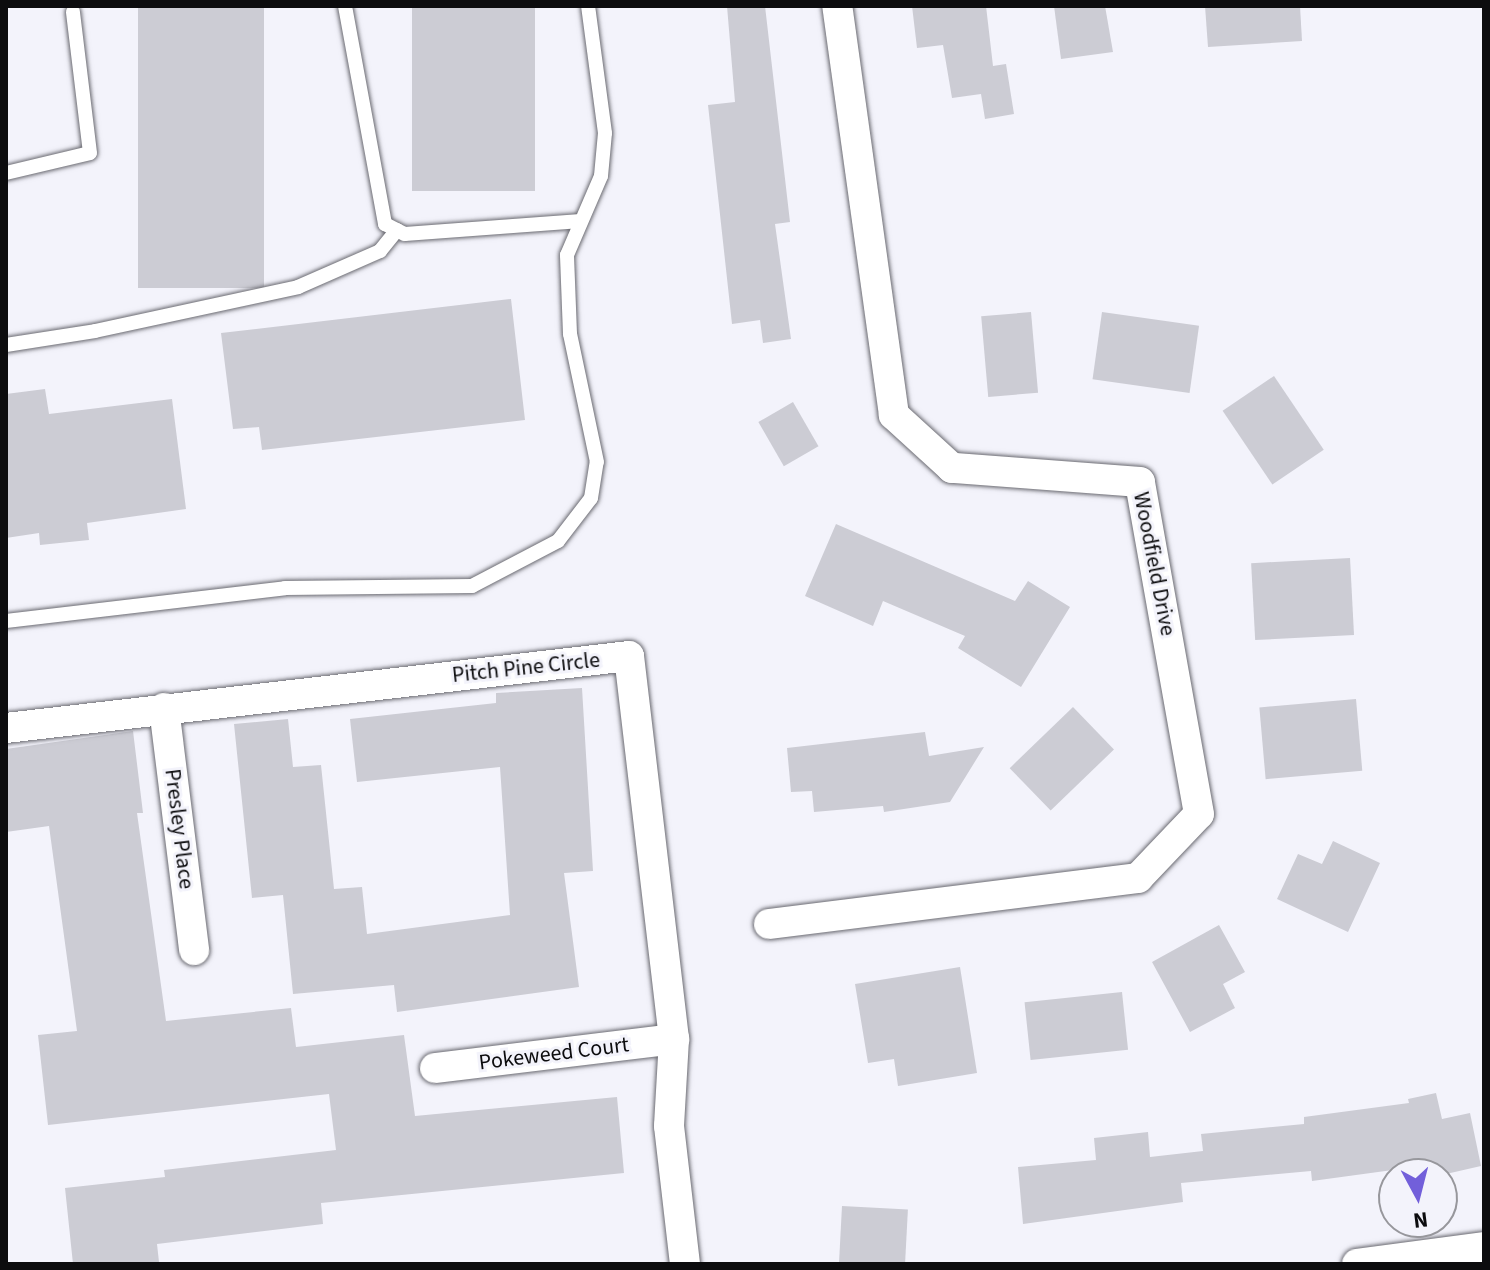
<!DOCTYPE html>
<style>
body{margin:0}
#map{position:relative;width:1490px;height:1270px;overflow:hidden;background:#f3f3fb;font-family:"Source Sans 3",sans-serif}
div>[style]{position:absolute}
.building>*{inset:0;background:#ccccd4;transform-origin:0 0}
.roads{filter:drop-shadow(0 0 2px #6a6a71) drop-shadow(0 0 2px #6a6a71)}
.lane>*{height:14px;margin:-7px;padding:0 7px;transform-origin:7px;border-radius:7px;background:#fff}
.street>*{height:30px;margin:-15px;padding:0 15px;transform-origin:15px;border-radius:15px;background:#fff}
span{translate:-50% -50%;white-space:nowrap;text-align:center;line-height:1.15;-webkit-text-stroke:6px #f3f3fb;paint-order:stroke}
.street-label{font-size:22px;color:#0c0c0e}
.frame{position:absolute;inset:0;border:8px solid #0c0c0e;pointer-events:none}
.north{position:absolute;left:1378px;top:1158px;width:80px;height:80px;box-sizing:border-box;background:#f3f3fb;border:2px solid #97979c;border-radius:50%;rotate:173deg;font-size:22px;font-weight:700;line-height:32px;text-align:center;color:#0c0c0e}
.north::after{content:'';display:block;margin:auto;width:28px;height:36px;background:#725fda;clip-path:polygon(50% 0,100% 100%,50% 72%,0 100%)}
</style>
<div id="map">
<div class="building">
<div style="left:138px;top:6px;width:126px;height:282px"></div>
<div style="left:412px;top:6px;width:123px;height:185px"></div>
<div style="clip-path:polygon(727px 6px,765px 6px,790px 222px,775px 224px,791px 339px,763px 343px,760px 320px,732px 324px,708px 105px,735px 102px)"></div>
<div style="clip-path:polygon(912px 6px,986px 6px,993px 66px,1006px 64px,1014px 114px,985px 119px,981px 94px,952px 98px,943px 45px,917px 48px)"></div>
<div style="clip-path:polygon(1054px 6px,1105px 6px,1113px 52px,1061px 59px)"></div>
<div style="clip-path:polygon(1205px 6px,1300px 6px,1302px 41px,1208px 47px)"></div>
<div style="clip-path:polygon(511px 299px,525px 420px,262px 450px,259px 427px,233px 429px,221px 333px)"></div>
<div style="left:1031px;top:312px;width:81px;height:50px;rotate:85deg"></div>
<div style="left:1102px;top:312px;width:98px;height:68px;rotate:8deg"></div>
<div style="left:1274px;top:376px;width:89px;height:62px;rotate:56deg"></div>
<div style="clip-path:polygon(45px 389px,49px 414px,172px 399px,186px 509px,87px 523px,89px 540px,40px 545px,39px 533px,6px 538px,6px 394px)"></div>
<div style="left:793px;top:402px;width:51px;height:40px;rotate:60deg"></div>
<div style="clip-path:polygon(836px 524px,1015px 601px,1028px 581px,1070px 607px,1021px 687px,958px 648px,965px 636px,883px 601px,873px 626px,805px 596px)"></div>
<div style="left:1350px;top:558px;width:77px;height:99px;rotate:87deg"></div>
<div style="clip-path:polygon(582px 688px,593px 871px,564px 873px,579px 987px,397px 1012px,394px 985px,293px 994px,283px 895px,252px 898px,234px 724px,288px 719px,293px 767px,321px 765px,334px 889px,362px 887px,367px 934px,510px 915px,500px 767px,357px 782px,350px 719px,496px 703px,496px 693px)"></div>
<div style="left:1356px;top:699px;width:72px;height:97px;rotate:85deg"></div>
<div style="left:1073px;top:707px;width:59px;height:88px;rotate:46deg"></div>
<div style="clip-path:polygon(133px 731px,143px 813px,137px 813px,166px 1021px,291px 1008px,296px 1047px,404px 1035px,415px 1116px,617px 1097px,624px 1173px,321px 1203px,323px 1224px,157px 1244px,159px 1262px,73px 1264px,65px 1188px,165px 1177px,164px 1170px,336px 1150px,329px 1094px,48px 1125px,38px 1035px,77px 1031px,49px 826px,6px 832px,6px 749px)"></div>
<div style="clip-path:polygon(925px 732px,929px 756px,984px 747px,950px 802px,884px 812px,883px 806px,814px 812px,812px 791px,791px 792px,787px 748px)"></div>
<div style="clip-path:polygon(1333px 841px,1380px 863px,1348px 932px,1277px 899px,1298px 854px,1322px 864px)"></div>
<div style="clip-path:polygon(1219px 925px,1245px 972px,1223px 984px,1235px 1008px,1190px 1032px,1152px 962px)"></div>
<div style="clip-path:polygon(960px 967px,977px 1073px,898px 1086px,894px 1059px,868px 1063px,855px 984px)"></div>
<div style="left:1122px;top:992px;width:58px;height:98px;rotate:84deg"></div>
<div style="clip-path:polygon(1436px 1093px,1442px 1119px,1470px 1113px,1481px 1166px,1446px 1174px,1424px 1174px,1422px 1166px,1312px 1181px,1311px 1171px,1181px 1183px,1183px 1202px,1023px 1224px,1018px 1167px,1096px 1160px,1094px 1138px,1148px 1132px,1150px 1157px,1203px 1151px,1201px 1134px,1304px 1124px,1304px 1117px,1409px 1103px,1408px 1099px)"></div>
<div style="left:842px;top:1206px;width:66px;height:58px;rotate:3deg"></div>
</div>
<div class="roads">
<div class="lane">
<div style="left:345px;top:6px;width:222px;rotate:79.6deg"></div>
<div style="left:385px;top:224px;width:22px;rotate:27deg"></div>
<div style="left:405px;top:234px;width:176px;rotate:-4.2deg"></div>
<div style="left:6px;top:173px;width:86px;rotate:-13.4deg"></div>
<div style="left:90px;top:153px;width:142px;rotate:-96.9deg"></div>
<div style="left:6px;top:345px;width:90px;rotate:-8.9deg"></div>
<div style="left:95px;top:331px;width:208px;rotate:-12.2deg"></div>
<div style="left:298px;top:287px;width:90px;rotate:-23.7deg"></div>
<div style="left:380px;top:251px;width:27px;rotate:-51deg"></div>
<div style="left:6px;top:621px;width:281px;rotate:-6.7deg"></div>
<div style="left:285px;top:588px;width:187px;rotate:-0.6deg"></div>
<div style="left:472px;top:586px;width:97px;rotate:-27.6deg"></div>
<div style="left:558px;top:541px;width:54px;rotate:-52.5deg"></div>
<div style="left:591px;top:498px;width:36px;rotate:-81deg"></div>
<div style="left:597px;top:462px;width:131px;rotate:-101.9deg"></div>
<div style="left:570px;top:334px;width:79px;rotate:-92.2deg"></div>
<div style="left:567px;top:255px;width:86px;rotate:-66.7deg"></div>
<div style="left:601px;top:176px;width:43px;rotate:-84.7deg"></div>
<div style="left:605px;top:133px;width:128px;rotate:-97.6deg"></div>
</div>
<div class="street">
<div style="left:164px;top:708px;width:244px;rotate:82.9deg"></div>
<div style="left:6px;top:728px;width:627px;rotate:-6.59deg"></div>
<div style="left:629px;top:656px;width:386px;rotate:83.3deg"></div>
<div style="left:674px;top:1039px;width:87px;rotate:93.3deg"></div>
<div style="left:669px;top:1126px;width:139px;rotate:83.4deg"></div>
<div style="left:769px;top:924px;width:372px;rotate:-7.1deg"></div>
<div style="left:1138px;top:878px;width:88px;rotate:-46.4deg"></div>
<div style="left:1199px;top:814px;width:337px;rotate:-100.1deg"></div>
<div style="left:1140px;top:482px;width:189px;rotate:-175.7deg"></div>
<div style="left:952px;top:468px;width:79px;rotate:-137.6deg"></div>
<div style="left:894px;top:415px;width:413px;rotate:-97.9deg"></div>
<div style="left:435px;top:1068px;width:241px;rotate:-6.9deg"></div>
<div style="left:1357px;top:1264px;width:128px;rotate:-7.6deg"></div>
</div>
</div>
<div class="street-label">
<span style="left:1154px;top:564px;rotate:79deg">Woodfield Drive</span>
<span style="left:526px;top:668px;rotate:-6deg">Pitch Pine Circle</span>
<span style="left:179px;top:829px;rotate:83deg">Presley Place</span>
<span style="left:554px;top:1054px;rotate:-7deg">Pokeweed Court</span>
</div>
<div class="frame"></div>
<div class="north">N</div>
</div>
